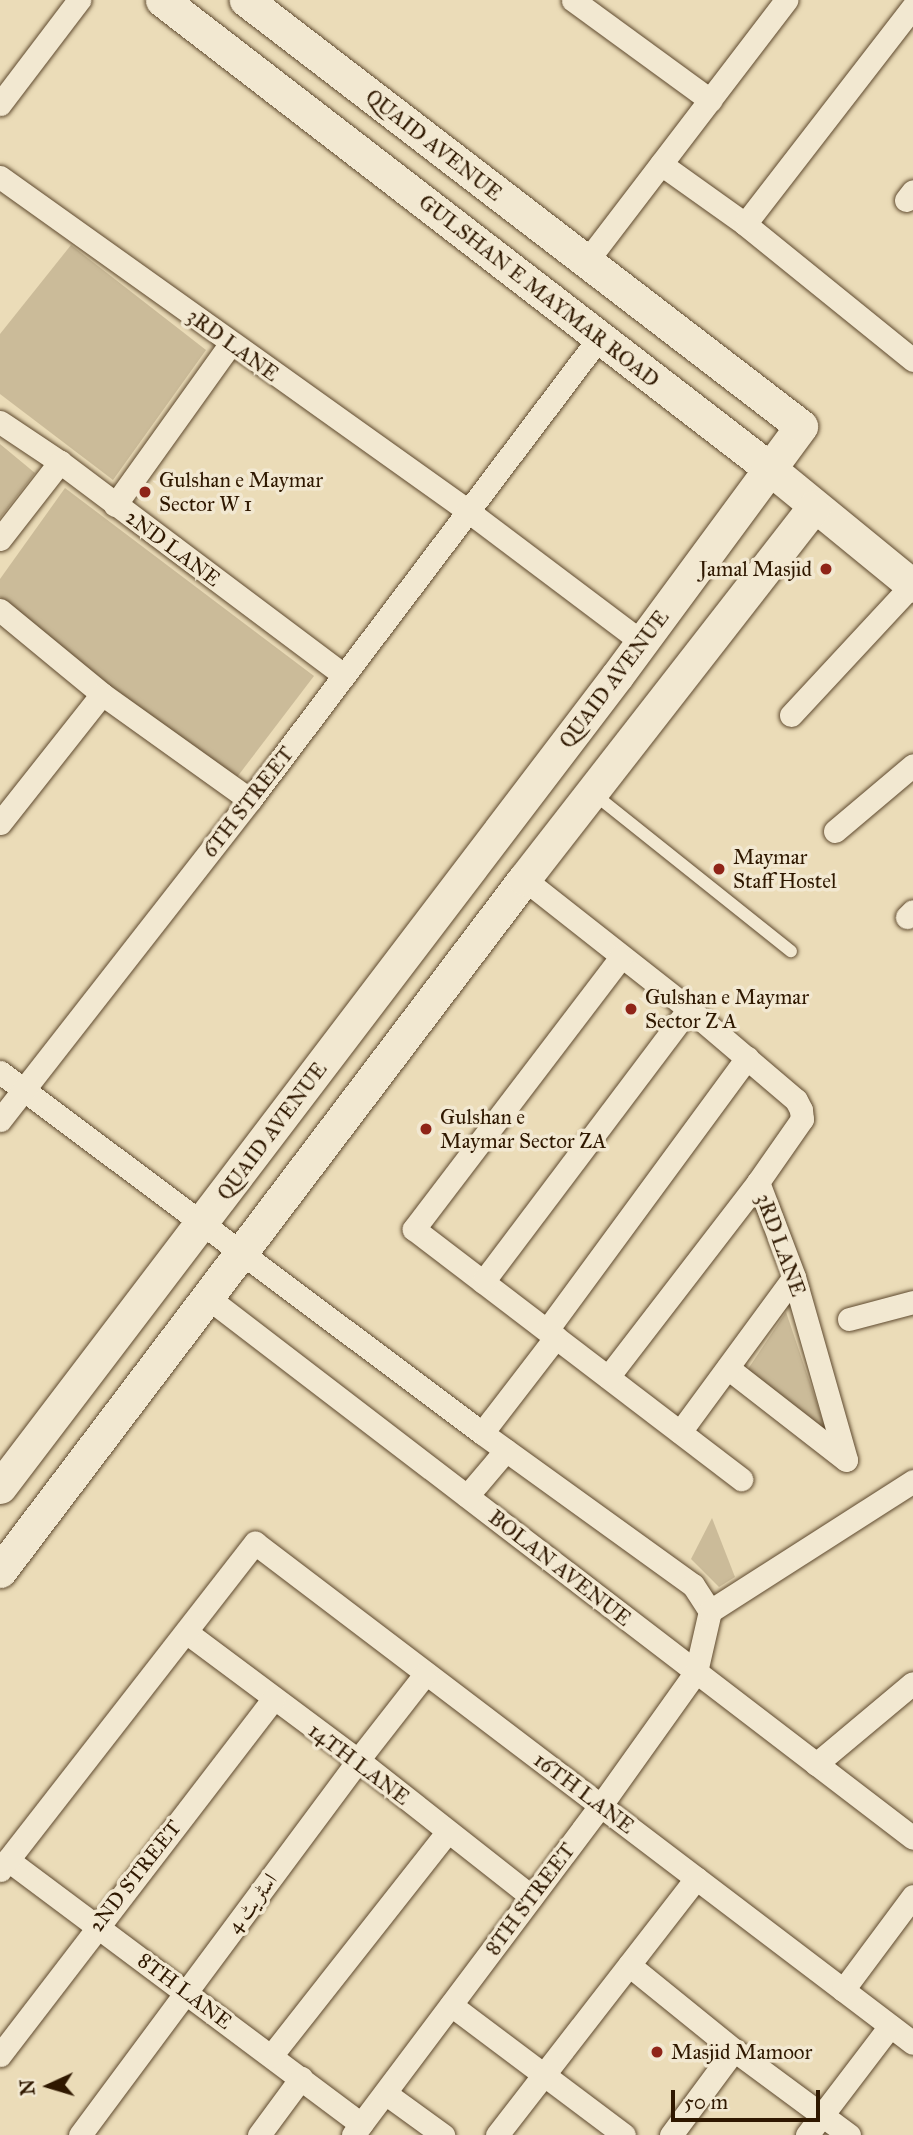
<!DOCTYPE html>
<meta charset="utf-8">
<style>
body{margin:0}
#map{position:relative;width:913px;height:2135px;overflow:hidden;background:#ebdcb8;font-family:"IM FELL Great Primer",Amiri,serif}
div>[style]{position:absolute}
.green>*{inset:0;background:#cbbb99}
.roads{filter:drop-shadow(0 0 2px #5e492e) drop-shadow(0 0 2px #5e492e)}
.lane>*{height:12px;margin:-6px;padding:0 6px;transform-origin:6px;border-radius:6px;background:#f2e8d1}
.street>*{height:23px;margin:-11.5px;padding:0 11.5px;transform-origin:11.5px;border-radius:11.5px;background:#f2e8d1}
.secondary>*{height:33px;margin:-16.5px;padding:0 16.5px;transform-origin:16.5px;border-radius:16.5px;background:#f2e8d1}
.dots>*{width:19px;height:19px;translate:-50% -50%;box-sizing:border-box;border:4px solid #f2e8d1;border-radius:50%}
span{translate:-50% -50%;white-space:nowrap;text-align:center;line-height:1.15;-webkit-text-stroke:7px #f2e8d1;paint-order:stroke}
.street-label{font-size:21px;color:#2f1800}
.poi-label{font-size:21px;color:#2f1800}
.left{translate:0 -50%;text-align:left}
.right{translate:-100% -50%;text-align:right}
.north{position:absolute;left:14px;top:2051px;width:70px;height:70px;-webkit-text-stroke:5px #f2e8d1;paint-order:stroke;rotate:266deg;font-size:19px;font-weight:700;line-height:28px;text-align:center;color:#2f1800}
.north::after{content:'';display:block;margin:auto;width:24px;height:32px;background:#2f1800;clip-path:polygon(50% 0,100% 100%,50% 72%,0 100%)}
.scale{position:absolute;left:671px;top:2090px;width:149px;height:32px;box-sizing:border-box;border:4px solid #2f1800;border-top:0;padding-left:9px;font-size:21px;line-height:24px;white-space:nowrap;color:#2f1800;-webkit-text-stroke:5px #f2e8d1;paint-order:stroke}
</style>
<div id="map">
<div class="green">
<div style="clip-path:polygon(71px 245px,206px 350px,113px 480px,0 394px,0 334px)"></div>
<div style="clip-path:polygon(0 444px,35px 473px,0 518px)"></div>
<div style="clip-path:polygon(65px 488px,314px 676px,231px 785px,0 597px,0 579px)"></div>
<div style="clip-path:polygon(786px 1312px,826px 1430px,748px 1369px)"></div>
<div style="clip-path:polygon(712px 1518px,735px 1577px,719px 1587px,691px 1559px)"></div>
</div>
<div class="roads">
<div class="lane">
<div style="left:594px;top:794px;width:252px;rotate:38.6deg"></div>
</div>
<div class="street">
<div style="left:573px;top:0;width:170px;rotate:36.1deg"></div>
<div style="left:0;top:104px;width:131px;rotate:-52.8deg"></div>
<div style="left:661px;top:164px;width:103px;rotate:35.5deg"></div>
<div style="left:745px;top:224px;width:216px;rotate:39deg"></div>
<div style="left:0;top:177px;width:575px;rotate:35.51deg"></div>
<div style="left:468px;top:511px;width:218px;rotate:37deg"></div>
<div style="left:906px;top:200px;width:11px;rotate:-52deg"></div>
<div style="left:745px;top:224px;width:274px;rotate:-52.3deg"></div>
<div style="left:586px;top:262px;width:330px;rotate:-52.6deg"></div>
<div style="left:0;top:422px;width:72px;rotate:33.7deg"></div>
<div style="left:60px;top:462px;width:355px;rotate:36.9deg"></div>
<div style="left:115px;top:505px;width:199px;rotate:-54.4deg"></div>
<div style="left:0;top:539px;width:98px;rotate:-52.1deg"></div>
<div style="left:0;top:610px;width:132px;rotate:39.5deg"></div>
<div style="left:102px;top:694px;width:182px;rotate:35.6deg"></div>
<div style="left:791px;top:715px;width:178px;rotate:-47.1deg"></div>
<div style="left:0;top:823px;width:164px;rotate:-51.7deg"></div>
<div style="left:835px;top:831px;width:102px;rotate:-40.2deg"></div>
<div style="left:524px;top:879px;width:210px;rotate:38.2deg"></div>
<div style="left:689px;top:1009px;width:140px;rotate:40.4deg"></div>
<div style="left:796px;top:1100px;width:11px;rotate:63deg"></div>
<div style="left:801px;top:1110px;width:9px;rotate:84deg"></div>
<div style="left:802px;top:1119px;width:77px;rotate:124.9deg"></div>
<div style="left:758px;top:1182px;width:102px;rotate:69.2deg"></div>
<div style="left:794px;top:1277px;width:190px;rotate:74.1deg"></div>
<div style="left:846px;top:1460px;width:150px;rotate:-142.1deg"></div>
<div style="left:907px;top:917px;width:8px;rotate:-45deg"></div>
<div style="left:621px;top:957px;width:342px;rotate:127.3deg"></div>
<div style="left:414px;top:1229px;width:412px;rotate:37.4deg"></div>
<div style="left:0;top:1072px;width:602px;rotate:36.83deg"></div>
<div style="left:482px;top:1433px;width:260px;rotate:35.8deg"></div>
<div style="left:693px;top:1585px;width:31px;rotate:57deg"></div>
<div style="left:0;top:1120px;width:406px;rotate:-52deg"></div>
<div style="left:250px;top:800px;width:579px;rotate:-52.93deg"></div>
<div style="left:483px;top:1282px;width:342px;rotate:-53deg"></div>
<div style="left:207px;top:1297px;width:889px;rotate:37.46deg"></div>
<div style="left:849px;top:1319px;width:66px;rotate:-14.9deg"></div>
<div style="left:547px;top:1330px;width:338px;rotate:-53.7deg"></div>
<div style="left:608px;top:1377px;width:246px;rotate:-52.4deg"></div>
<div style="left:680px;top:1432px;width:192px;rotate:-53.7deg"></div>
<div style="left:482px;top:1433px;width:121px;rotate:-52.4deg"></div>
<div style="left:467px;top:1496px;width:60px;rotate:-49.7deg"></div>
<div style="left:186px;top:1632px;width:214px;rotate:36.7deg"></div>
<div style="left:358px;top:1760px;width:221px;rotate:38.2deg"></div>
<div style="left:816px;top:1764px;width:126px;rotate:-39.9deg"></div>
<div style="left:8px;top:1860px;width:441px;rotate:36.8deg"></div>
<div style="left:0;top:1870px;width:415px;rotate:-52.1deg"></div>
<div style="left:255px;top:1543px;width:826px;rotate:37.23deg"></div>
<div style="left:629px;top:1965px;width:135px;rotate:39deg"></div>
<div style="left:734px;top:2050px;width:143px;rotate:36.5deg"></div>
<div style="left:843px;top:1990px;width:117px;rotate:-53.3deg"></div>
<div style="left:451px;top:2005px;width:216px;rotate:36.9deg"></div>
<div style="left:0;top:2055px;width:449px;rotate:-52.5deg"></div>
<div style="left:271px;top:2056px;width:285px;rotate:-51.8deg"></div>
<div style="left:385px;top:2093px;width:72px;rotate:35.9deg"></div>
<div style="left:80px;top:2135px;width:467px;rotate:-53.4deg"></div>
<div style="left:358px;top:1760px;width:110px;rotate:-52deg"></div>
<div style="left:259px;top:2135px;width:71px;rotate:-53.6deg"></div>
<div style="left:353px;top:2135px;width:413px;rotate:-53.1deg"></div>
<div style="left:601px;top:1805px;width:163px;rotate:-54.5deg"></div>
<div style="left:696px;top:1672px;width:63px;rotate:-77.1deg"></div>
<div style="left:710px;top:1611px;width:241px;rotate:-32.6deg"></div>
<div style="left:497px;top:2135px;width:325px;rotate:-52.2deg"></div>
<div style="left:671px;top:2135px;width:106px;rotate:-53.5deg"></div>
<div style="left:807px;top:2135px;width:137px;rotate:-52.7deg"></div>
</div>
<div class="secondary">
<div style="left:162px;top:0;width:766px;rotate:37.63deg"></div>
<div style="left:769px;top:468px;width:186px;rotate:39.3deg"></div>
<div style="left:0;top:1487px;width:1019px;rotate:-52.74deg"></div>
<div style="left:617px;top:676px;width:310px;rotate:-53.6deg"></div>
<div style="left:801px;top:426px;width:700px;rotate:-142.49deg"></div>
<div style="left:0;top:1571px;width:868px;rotate:-52.87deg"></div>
<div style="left:524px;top:879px;width:472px;rotate:-52.1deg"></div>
</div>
</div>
<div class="dots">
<div style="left:145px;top:492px;background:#8f2418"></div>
<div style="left:826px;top:569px;background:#8f2418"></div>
<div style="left:719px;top:869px;background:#8f2418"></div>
<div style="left:631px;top:1009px;background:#8f2418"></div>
<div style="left:426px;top:1129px;background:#8f2418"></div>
<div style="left:657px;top:2052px;background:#8f2418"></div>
</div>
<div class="street-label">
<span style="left:434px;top:145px;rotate:38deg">QUAID AVENUE</span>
<span style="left:539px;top:291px;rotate:38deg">GULSHAN E MAYMAR ROAD</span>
<span style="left:233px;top:345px;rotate:36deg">3RD LANE</span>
<span style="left:173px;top:548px;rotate:37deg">2ND LANE</span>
<span style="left:614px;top:679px;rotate:-53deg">QUAID AVENUE</span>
<span style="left:248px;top:802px;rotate:-52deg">6TH STREET</span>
<span style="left:272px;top:1131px;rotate:-53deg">QUAID AVENUE</span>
<span style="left:781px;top:1245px;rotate:70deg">3RD LANE</span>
<span style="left:560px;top:1568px;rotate:38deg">BOLAN AVENUE</span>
<span style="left:359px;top:1764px;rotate:37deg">14TH LANE</span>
<span style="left:584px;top:1793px;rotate:37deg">16TH LANE</span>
<span style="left:135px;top:1876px;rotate:-52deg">2ND STREET</span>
<span style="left:530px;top:1899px;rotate:-53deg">8TH STREET</span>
<span style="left:252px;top:1903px;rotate:-53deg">اسٹریٹ 4</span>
<span style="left:185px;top:1991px;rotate:37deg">8TH LANE</span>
</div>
<div class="poi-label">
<span class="left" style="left:159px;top:492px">Gulshan e Maymar<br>Sector W 1</span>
<span class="right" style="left:812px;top:569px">Jamal Masjid</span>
<span class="left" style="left:733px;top:869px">Maymar<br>Staff Hostel</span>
<span class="left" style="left:645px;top:1009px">Gulshan e Maymar<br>Sector Z A</span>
<span class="left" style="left:440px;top:1129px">Gulshan e<br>Maymar Sector ZA</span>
<span class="left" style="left:671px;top:2052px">Masjid Mamoor</span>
</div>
<div class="north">N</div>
<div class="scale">50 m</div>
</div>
